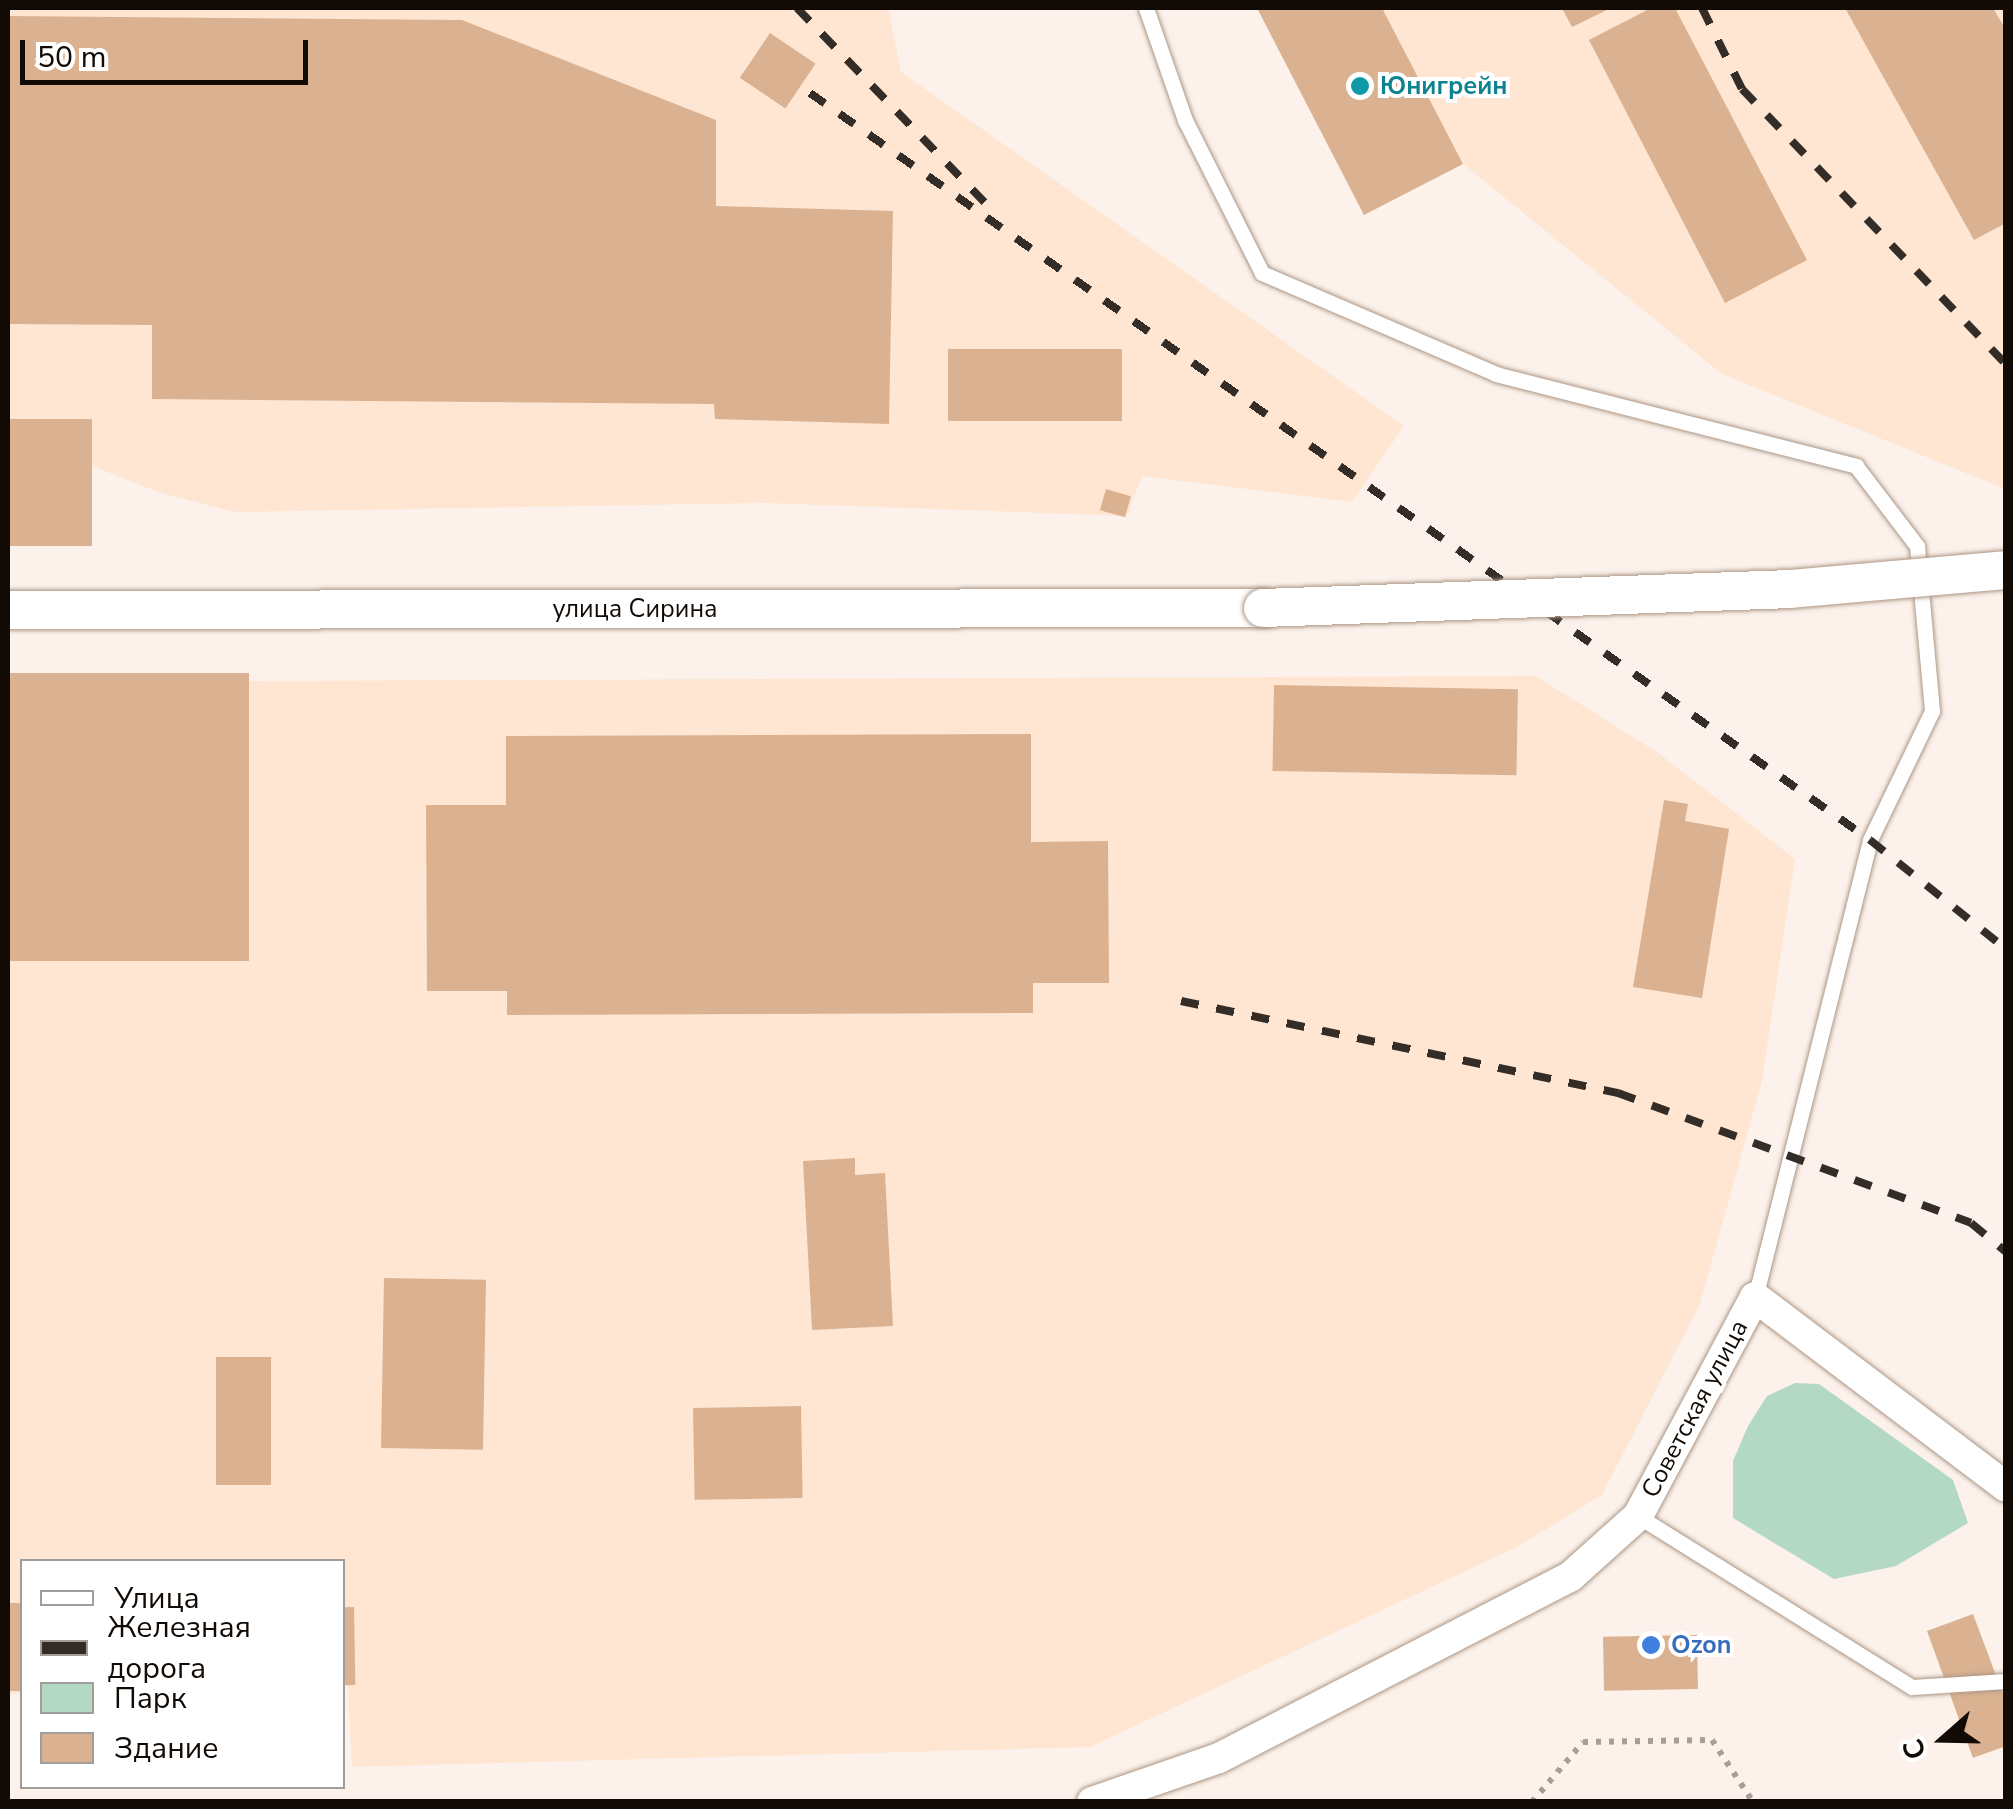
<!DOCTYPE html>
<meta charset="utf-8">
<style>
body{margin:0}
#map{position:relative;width:2013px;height:1809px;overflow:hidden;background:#fcf2eb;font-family:"Nunito Sans",sans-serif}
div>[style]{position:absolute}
.built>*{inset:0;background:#fee6d3}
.green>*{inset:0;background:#b3d8c3}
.building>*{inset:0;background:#dab291;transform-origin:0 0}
.path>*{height:6px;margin-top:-3px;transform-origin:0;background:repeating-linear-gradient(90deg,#a79e98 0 5px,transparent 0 13px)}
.roads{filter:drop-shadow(0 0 2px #ac9685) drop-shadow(0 0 2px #ac9685)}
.service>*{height:15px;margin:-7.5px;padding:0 7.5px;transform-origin:7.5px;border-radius:7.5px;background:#fff}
.minor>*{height:30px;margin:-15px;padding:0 15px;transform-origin:15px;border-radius:15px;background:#fff}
.tertiary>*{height:38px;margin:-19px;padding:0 19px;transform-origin:19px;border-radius:19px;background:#fff}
.rail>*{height:8px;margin-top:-4px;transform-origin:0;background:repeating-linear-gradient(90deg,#342d27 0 18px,transparent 0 36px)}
.bridges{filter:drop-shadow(0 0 2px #ac9685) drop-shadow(0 0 2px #ac9685)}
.tertiary-bridge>*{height:38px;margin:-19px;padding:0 19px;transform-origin:19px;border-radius:19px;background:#fff}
.dots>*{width:28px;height:28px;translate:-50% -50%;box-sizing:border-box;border:5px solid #fff;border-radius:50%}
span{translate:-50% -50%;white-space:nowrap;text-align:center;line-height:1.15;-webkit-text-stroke:8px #fff;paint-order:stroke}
.culture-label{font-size:25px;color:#0d838f;font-weight:700}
.left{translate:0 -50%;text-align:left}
.street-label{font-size:25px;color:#120b05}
.shop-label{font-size:25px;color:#366cbe;font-weight:700}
.frame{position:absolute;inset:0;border:10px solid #120b05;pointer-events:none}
.legend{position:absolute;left:20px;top:1559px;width:325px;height:230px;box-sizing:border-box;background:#fff;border:2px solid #a09d9b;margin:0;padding:12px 18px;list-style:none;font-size:30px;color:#120b05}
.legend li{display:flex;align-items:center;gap:20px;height:50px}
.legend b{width:50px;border:2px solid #a09d9b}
.north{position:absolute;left:1893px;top:1689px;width:100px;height:100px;-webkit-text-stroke:8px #fff;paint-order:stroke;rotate:250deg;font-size:28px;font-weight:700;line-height:40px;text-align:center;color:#120b05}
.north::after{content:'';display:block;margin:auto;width:35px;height:45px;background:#120b05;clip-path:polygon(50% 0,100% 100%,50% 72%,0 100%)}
.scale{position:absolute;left:20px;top:40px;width:288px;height:45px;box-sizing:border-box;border:5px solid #120b05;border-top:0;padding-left:12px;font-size:30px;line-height:35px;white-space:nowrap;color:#120b05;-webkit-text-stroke:8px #fff;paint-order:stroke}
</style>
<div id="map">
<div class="built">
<div style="clip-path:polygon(8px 8px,888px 8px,901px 72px,1404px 426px,1352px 502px,1142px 476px,1127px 516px,766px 503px,234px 512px,161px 493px,92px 466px,92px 419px,8px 419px)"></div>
<div style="clip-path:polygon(1382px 8px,2005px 8px,2005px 489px,1722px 374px,1463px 164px)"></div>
<div style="clip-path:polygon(1536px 676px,1657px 752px,1795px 859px,1762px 1081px,1700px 1304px,1602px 1495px,1517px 1547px,1090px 1747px,352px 1767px,342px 1562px,22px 1562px,22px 1693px,8px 1694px,8px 682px)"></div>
</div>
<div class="green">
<div style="clip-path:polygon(1795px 1383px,1819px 1384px,1953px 1480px,1968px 1523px,1896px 1566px,1834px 1579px,1733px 1518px,1733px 1461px,1748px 1426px,1767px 1396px)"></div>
</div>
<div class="building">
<div style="clip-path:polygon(1257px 8px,1382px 8px,1463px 164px,1364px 215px)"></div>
<div style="clip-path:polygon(1562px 8px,1611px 8px,1572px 27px)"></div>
<div style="clip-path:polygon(1651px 8px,1675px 8px,1807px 260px,1725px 303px,1589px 40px)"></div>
<div style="clip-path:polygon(1845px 8px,1993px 8px,2006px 30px,2006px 223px,1974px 240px)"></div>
<div style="clip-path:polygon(8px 16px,462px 20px,716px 120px,716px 206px,893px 211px,889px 424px,715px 419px,714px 404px,152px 399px,152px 325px,8px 324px)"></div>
<div style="left:770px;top:33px;width:55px;height:54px;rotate:34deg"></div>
<div style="left:948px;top:349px;width:174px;height:72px"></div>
<div style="left:8px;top:419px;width:84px;height:127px"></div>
<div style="left:1106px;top:489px;width:26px;height:22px;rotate:16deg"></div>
<div style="left:249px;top:673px;width:288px;height:241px;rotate:90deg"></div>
<div style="left:1274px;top:685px;width:244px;height:86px;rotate:1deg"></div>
<div style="clip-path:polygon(1031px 734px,1031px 842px,1108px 841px,1109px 983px,1033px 983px,1033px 1013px,507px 1015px,507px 991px,427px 991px,426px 805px,506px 805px,506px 736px)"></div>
<div style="clip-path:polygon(1664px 800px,1688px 804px,1685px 821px,1729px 829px,1702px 998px,1633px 987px)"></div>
<div style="clip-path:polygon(855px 1158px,855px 1175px,885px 1173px,893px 1326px,812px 1330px,803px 1161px)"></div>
<div style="left:384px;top:1278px;width:102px;height:170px;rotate:1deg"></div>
<div style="left:216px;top:1357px;width:55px;height:128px"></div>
<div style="left:801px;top:1406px;width:92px;height:108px;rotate:89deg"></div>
<div style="left:8px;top:1603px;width:14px;height:88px"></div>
<div style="left:354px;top:1607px;width:78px;height:12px;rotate:89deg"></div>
<div style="clip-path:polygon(1973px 1614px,2006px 1702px,2006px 1746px,1973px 1758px,1927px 1631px)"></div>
<div style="left:1697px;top:1635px;width:54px;height:94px;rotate:89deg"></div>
</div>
<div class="path">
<div style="left:1532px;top:1802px;width:79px;rotate:-49.6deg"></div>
<div style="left:1583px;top:1742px;width:129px;rotate:-0.9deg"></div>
<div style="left:1712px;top:1740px;width:74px;rotate:56.5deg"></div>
</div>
<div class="roads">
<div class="service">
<div style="left:1146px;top:8px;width:119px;rotate:70.8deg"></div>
<div style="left:1185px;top:120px;width:171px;rotate:63.3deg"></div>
<div style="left:1262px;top:273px;width:255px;rotate:23.3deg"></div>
<div style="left:1496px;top:374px;width:372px;rotate:14.3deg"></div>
<div style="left:1856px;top:466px;width:101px;rotate:52.7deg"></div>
<div style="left:1917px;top:546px;width:166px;rotate:84.8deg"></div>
<div style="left:1932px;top:711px;width:143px;rotate:115.7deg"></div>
<div style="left:1870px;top:840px;width:471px;rotate:104.1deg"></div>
<div style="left:1638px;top:1516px;width:323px;rotate:32deg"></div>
<div style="left:1912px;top:1687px;width:94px;rotate:-3.7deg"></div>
</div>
<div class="minor">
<div style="left:1092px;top:1802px;width:134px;rotate:-19.1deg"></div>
<div style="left:1219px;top:1758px;width:395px;rotate:-27.3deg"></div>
<div style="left:1570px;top:1577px;width:91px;rotate:-41.9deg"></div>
<div style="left:1638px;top:1516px;width:248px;rotate:-61.9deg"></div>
<div style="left:1755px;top:1297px;width:315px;rotate:37.1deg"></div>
</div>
<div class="tertiary">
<div style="left:8px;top:610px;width:1255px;rotate:-0.09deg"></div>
</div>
</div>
<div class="rail">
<div style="left:797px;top:8px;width:288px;rotate:46deg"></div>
<div style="left:1702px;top:8px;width:90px;rotate:63.7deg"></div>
<div style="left:1742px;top:89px;width:381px;rotate:46.2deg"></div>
<div style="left:810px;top:93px;width:1297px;rotate:35.17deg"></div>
<div style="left:1870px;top:840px;width:174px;rotate:38.7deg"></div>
<div style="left:1181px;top:1001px;width:447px;rotate:11.9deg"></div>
<div style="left:1618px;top:1093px;width:376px;rotate:20.2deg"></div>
<div style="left:1971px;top:1223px;width:45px;rotate:39.6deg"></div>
</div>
<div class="bridges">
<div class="tertiary-bridge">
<div style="left:1263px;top:608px;width:527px;rotate:-2.06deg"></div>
<div style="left:1790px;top:589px;width:217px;rotate:-5deg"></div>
</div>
</div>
<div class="dots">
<div style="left:1360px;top:86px;background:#0f9aa8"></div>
<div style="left:1651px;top:1645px;background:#3f7fe0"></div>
</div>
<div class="culture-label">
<span class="left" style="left:1380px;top:86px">Юнигрейн</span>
</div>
<div class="street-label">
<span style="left:635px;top:609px">улица Сирина</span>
<span style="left:1695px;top:1409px;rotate:-62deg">Советская улица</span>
</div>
<div class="shop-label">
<span class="left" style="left:1671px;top:1645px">Ozon</span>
</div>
<div class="frame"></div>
<ul class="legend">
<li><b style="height:12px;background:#fff"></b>Улица</li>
<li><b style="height:12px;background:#342d27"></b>Железная дорога</li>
<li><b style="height:28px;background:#b3d8c3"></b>Парк</li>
<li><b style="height:28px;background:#dab291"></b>Здание</li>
</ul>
<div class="north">С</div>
<div class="scale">50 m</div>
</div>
